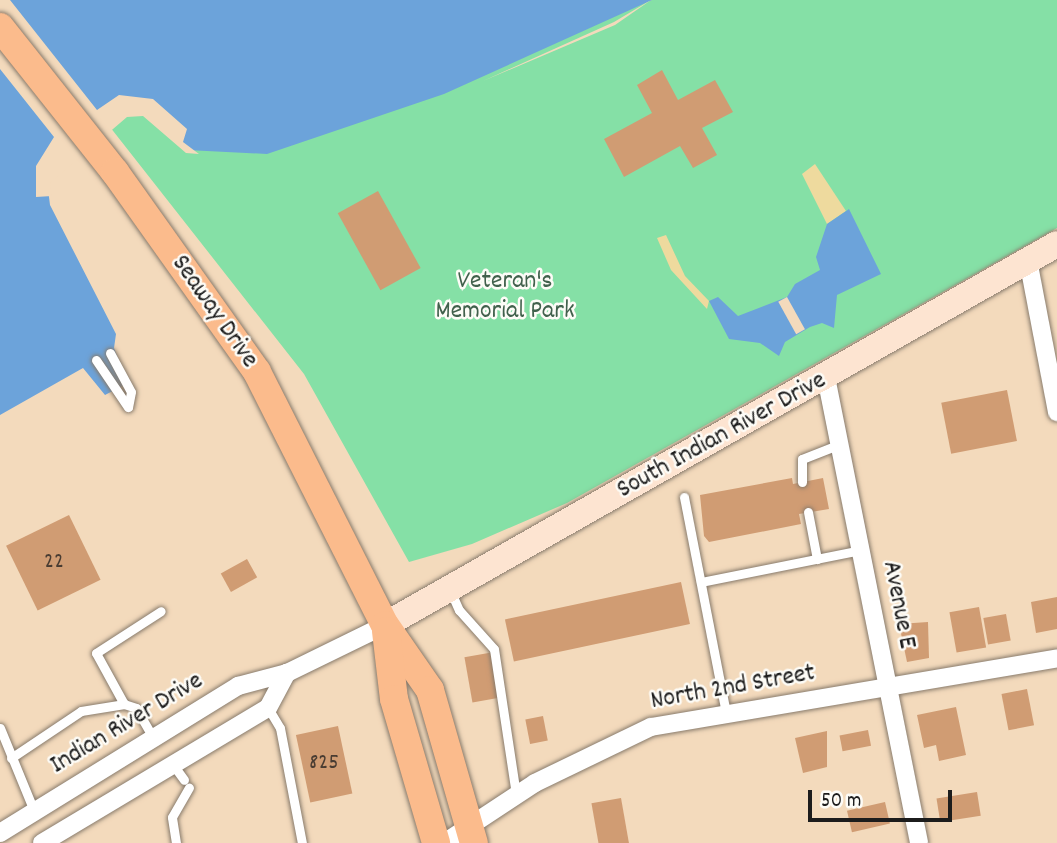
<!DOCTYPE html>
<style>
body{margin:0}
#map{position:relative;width:1057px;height:843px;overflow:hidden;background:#f3dabc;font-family:Dekko,sans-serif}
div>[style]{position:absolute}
.green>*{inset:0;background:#85e0a6}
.sand>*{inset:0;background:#eeda9e}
.water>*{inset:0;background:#6ca3da}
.pier>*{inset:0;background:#f3dabc;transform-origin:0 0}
.building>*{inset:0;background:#d09c73;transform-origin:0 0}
.roads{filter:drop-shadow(0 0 2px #887b6c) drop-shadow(0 0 2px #887b6c)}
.lane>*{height:9px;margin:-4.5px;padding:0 4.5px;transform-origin:4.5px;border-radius:4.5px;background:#fff}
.street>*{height:18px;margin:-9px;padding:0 9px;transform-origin:9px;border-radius:9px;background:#fff}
.secondary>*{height:26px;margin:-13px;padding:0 13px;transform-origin:13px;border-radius:13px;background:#fde4d1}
.primary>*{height:28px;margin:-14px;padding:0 14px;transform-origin:14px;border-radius:14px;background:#fbbb8c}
span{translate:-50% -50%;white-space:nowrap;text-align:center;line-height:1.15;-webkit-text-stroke:5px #fdfcf7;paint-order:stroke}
.number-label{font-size:23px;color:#493c32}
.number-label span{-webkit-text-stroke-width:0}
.park-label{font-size:26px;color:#41614c}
.street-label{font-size:26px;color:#1c1c1c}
.scale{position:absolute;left:808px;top:790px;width:144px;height:32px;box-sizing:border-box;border:4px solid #1c1c1c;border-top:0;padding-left:9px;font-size:21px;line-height:24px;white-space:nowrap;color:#1c1c1c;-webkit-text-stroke:5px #fdfcf7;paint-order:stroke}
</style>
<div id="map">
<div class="green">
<div style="clip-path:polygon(652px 0,1057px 0,1057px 228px,567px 503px,472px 544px,409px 562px,304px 374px,110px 127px,125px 114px)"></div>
</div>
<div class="sand">
<div style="clip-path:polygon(815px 164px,846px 211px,827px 224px,802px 174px)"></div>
<div style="clip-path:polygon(666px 235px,685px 276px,709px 301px,707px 309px,671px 270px,657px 238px)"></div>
</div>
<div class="water">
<div style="clip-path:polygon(0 0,652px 0,444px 94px,267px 154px,187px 150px,144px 113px,125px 114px,47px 181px,50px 205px,116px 334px,114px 348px,128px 383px,105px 395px,83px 368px,0 415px)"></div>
<div style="clip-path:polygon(849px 209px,881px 274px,837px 295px,834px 328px,822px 323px,810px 327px,785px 342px,779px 356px,760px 343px,729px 339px,709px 301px,718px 297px,738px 316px,787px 297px,795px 284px,820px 270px,816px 257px,827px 224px)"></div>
</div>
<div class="pier">
<div style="clip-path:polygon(0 0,10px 0,97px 110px,119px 95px,153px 99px,187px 129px,183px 142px,199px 154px,186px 153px,143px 116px,127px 117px,50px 183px,52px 196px,36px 197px,36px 166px,54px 137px,0 69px)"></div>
<div style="clip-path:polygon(651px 0,615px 25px,483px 81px,614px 22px)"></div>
<div style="left:787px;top:297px;width:37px;height:10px;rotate:61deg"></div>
</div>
<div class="building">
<div style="clip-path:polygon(662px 70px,678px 100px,715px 80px,733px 112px,702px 128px,717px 155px,693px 168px,680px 146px,624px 177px,604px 139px,652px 113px,637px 85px)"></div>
<div style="left:378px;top:191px;width:88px;height:46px;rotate:61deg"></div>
<div style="left:1007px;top:390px;width:52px;height:67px;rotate:79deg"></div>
<div style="clip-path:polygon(792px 478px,793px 484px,823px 478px,829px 509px,799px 514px,801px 524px,709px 542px,704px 536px,700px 495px)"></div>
<div style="left:69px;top:515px;width:72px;height:70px;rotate:64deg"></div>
<div style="left:247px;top:559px;width:21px;height:30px;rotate:61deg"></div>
<div style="left:681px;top:582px;width:43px;height:180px;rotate:78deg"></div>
<div style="clip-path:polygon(1057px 597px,1057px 629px,1036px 633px,1031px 602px)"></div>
<div style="left:979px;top:607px;width:41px;height:30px;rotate:80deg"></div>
<div style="left:1006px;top:614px;width:27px;height:23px;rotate:80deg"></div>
<div style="clip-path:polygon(928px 622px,929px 658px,907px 662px,899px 624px)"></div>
<div style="left:494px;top:652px;width:46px;height:30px;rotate:80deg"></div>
<div style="left:1027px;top:689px;width:37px;height:26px;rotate:79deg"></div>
<div style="clip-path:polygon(956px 707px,966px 755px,939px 761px,936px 745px,924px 748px,917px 715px)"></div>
<div style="left:543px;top:716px;width:25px;height:18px;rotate:79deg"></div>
<div style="left:338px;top:726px;width:69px;height:43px;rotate:78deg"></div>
<div style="left:868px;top:730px;width:16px;height:29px;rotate:79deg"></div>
<div style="clip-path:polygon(827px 731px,827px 767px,803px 773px,795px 738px)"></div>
<div style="left:977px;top:792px;width:24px;height:41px;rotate:81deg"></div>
<div style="left:621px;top:798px;width:46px;height:30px;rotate:80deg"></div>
<div style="left:885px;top:802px;width:22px;height:39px;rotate:77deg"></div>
</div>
<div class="roads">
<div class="lane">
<div style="left:110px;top:353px;width:44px;rotate:61.7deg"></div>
<div style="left:131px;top:392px;width:15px;rotate:101deg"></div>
<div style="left:96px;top:360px;width:57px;rotate:55.8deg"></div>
<div style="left:802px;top:482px;width:23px;rotate:-90deg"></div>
<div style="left:802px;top:459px;width:41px;rotate:-21.5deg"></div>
<div style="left:684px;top:497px;width:220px;rotate:79deg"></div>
<div style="left:808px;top:512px;width:48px;rotate:79.2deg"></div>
<div style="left:701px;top:582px;width:163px;rotate:-11.3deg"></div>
<div style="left:450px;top:590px;width:22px;rotate:66deg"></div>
<div style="left:459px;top:610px;width:52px;rotate:48.1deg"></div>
<div style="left:494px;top:649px;width:147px;rotate:81.4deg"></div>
<div style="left:124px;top:704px;width:58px;rotate:-118.8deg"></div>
<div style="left:96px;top:653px;width:77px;rotate:-32.9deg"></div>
<div style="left:268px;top:708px;width:23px;rotate:59deg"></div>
<div style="left:280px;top:728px;width:117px;rotate:79.2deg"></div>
<div style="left:0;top:728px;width:90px;rotate:67.7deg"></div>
<div style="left:11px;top:758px;width:84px;rotate:-33.9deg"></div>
<div style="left:81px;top:711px;width:44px;rotate:-9.2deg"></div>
<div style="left:124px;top:704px;width:13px;rotate:18deg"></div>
<div style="left:136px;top:708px;width:36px;rotate:60deg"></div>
<div style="left:174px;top:766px;width:17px;rotate:54deg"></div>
<div style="left:176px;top:843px;width:26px;rotate:-99deg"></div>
<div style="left:172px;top:817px;width:34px;rotate:-60deg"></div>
</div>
<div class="street">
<div style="left:1028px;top:260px;width:155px;rotate:79.2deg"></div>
<div style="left:826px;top:377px;width:475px;rotate:78.7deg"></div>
<div style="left:0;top:833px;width:280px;rotate:-31.7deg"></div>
<div style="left:238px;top:686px;width:51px;rotate:-14.9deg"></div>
<div style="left:287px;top:673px;width:109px;rotate:-26.1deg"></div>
<div style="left:42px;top:843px;width:263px;rotate:-30.9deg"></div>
<div style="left:268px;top:708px;width:40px;rotate:-62deg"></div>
<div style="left:444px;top:843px;width:109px;rotate:-33.4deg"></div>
<div style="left:535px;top:783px;width:129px;rotate:-25.8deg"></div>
<div style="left:651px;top:727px;width:412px;rotate:-9.6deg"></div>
</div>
<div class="secondary">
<div style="left:385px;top:625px;width:772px;rotate:-29.55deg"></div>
</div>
<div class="primary">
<div style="left:0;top:27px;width:185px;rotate:51.6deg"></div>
<div style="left:115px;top:172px;width:245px;rotate:54.6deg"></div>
<div style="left:257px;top:372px;width:284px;rotate:63.2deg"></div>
<div style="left:385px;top:625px;width:79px;rotate:55.3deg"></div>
<div style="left:430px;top:690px;width:159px;rotate:74deg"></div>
<div style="left:386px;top:631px;width:68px;rotate:83.3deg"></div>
<div style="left:394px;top:699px;width:150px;rotate:73.7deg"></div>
</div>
</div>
<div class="number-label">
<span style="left:54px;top:563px">22</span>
<span style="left:324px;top:764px">825</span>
</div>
<div class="park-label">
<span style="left:505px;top:297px">Veteran's<br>Memorial Park</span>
</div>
<div class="street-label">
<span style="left:214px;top:312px;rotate:55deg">Seaway Drive</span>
<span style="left:722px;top:436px;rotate:-29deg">South Indian River Drive</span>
<span style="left:898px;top:605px;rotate:79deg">Avenue E</span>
<span style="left:733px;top:688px;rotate:-10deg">North 2nd Street</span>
<span style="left:127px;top:724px;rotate:-31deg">Indian River Drive</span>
</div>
<div class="scale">50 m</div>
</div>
